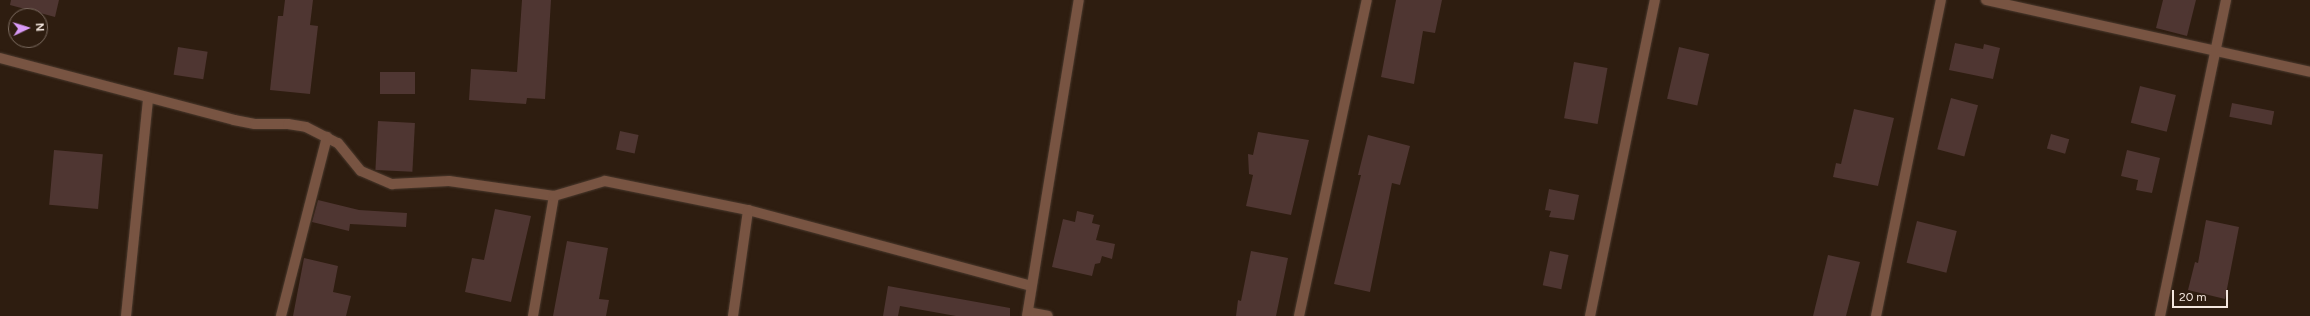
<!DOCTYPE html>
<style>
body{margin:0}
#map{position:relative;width:2310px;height:316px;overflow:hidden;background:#2e1d10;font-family:Figtree,sans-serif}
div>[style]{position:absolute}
.building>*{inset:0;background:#4f3632;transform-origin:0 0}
.roads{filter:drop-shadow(0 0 1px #4a392d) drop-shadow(0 0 1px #4a392d)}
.minor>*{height:10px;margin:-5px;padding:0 5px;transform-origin:5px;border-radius:5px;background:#785442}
span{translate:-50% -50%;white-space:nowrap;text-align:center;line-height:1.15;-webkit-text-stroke:4px #2e1d10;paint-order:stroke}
.north{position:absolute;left:8px;top:8px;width:40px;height:40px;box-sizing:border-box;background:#2e1d10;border:1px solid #7d6d62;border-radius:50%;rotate:86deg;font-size:11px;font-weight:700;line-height:16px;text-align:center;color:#f3e6de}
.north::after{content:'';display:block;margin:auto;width:14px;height:18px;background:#d99af7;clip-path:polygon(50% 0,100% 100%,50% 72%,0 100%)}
.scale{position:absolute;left:2172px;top:290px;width:56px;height:18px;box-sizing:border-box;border:2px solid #f3e6de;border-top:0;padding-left:5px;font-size:12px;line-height:14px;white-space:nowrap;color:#f3e6de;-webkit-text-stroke:3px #2e1d10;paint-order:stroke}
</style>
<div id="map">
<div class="building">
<div style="clip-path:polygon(11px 0,59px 0,55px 17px,10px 5px)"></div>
<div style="clip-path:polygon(285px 0,313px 0,310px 25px,318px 26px,310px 94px,270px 90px,278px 16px,283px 16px)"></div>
<div style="clip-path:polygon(522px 0,551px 0,545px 99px,527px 98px,526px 104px,469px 100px,471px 69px,517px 72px)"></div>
<div style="clip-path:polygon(1396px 0,1442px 0,1435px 33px,1423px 31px,1414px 84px,1381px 77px)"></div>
<div style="clip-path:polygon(2163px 0,2196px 0,2187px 36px,2156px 28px)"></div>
<div style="clip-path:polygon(1955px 43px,1983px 49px,1984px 44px,2000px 48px,1993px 79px,1949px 70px)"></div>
<div style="left:178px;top:47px;width:30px;height:28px;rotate:9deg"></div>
<div style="left:1679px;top:47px;width:31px;height:53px;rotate:13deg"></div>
<div style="left:1574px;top:62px;width:34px;height:57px;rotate:10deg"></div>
<div style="left:380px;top:72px;width:35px;height:22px"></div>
<div style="left:2140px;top:86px;width:37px;height:38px;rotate:14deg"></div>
<div style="left:1951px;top:98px;width:28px;height:53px;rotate:15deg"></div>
<div style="left:2232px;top:103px;width:43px;height:14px;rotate:11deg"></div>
<div style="clip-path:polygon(1854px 109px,1894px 118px,1878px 186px,1833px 177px,1836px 163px,1841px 164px)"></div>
<div style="left:378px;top:121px;width:37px;height:49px;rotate:3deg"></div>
<div style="left:620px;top:131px;width:19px;height:19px;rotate:12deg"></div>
<div style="clip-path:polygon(1258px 132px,1309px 140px,1291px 215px,1246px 206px,1253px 175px,1249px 174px,1248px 154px,1253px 155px)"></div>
<div style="left:2051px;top:134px;width:19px;height:15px;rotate:16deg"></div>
<div style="clip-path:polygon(1368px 135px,1410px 146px,1400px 185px,1392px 183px,1370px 292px,1334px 284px,1361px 175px,1358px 175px)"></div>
<div style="left:54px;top:150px;width:49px;height:55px;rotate:5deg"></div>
<div style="clip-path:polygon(2127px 150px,2160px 158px,2152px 193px,2136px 190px,2138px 180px,2121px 176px)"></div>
<div style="clip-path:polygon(1549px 189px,1579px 195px,1574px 220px,1549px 217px,1551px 211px,1545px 210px)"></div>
<div style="clip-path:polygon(318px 200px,359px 210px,407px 213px,406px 227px,350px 224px,349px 231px,312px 222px)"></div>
<div style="clip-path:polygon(495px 209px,531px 216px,511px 302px,465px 292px,472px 258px,484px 260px)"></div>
<div style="clip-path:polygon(1077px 211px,1094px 215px,1092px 223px,1100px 225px,1096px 240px,1115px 244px,1112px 259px,1102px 256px,1100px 263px,1095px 264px,1092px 276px,1052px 267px,1063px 219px,1075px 222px)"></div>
<div style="clip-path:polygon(2206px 220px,2239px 227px,2225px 299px,2188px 290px,2195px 262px,2198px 263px)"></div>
<div style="left:1917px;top:221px;width:41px;height:43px;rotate:14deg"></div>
<div style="clip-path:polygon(567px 241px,608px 248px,599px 299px,609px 300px,606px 316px,553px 316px)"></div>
<div style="clip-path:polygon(1251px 251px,1288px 258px,1276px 316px,1236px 316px,1238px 300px,1241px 301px)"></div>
<div style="left:1550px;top:251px;width:19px;height:35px;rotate:12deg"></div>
<div style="clip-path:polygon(1828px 255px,1860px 262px,1846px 316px,1813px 316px)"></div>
<div style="clip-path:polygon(304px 258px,338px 266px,333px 292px,351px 296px,346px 316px,293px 316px)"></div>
<div style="clip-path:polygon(888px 286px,1010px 308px,1010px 316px,956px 316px,900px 306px,898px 316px,883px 316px)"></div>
</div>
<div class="roads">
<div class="minor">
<div style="left:1986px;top:0;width:332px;rotate:12.5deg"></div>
<div style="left:0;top:58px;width:242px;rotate:14.8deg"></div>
<div style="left:234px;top:120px;width:21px;rotate:11deg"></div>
<div style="left:255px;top:124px;width:33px"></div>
<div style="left:288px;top:124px;width:18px;rotate:9deg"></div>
<div style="left:306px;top:127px;width:36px;rotate:27deg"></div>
<div style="left:338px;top:143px;width:36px;rotate:51deg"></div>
<div style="left:361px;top:171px;width:34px;rotate:23deg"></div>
<div style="left:392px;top:184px;width:57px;rotate:-3deg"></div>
<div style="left:449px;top:181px;width:106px;rotate:8.1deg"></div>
<div style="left:1028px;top:312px;width:20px;rotate:11deg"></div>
<div style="left:126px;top:316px;width:219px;rotate:-84.2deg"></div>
<div style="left:281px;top:316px;width:185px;rotate:-75.6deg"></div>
<div style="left:533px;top:316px;width:122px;rotate:-80.1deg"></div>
<div style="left:554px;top:196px;width:53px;rotate:-16.4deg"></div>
<div style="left:605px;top:181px;width:146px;rotate:11.5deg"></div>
<div style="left:748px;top:210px;width:293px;rotate:15deg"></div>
<div style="left:733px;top:316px;width:107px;rotate:-81.9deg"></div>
<div style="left:1027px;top:316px;width:320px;rotate:-80.7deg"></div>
<div style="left:1299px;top:316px;width:323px;rotate:-77.9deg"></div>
<div style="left:1590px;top:316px;width:323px;rotate:-78.4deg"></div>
<div style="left:1876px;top:316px;width:323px;rotate:-78.4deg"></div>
<div style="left:2160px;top:316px;width:323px;rotate:-78.2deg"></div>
</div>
</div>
<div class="north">N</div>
<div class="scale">20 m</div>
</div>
